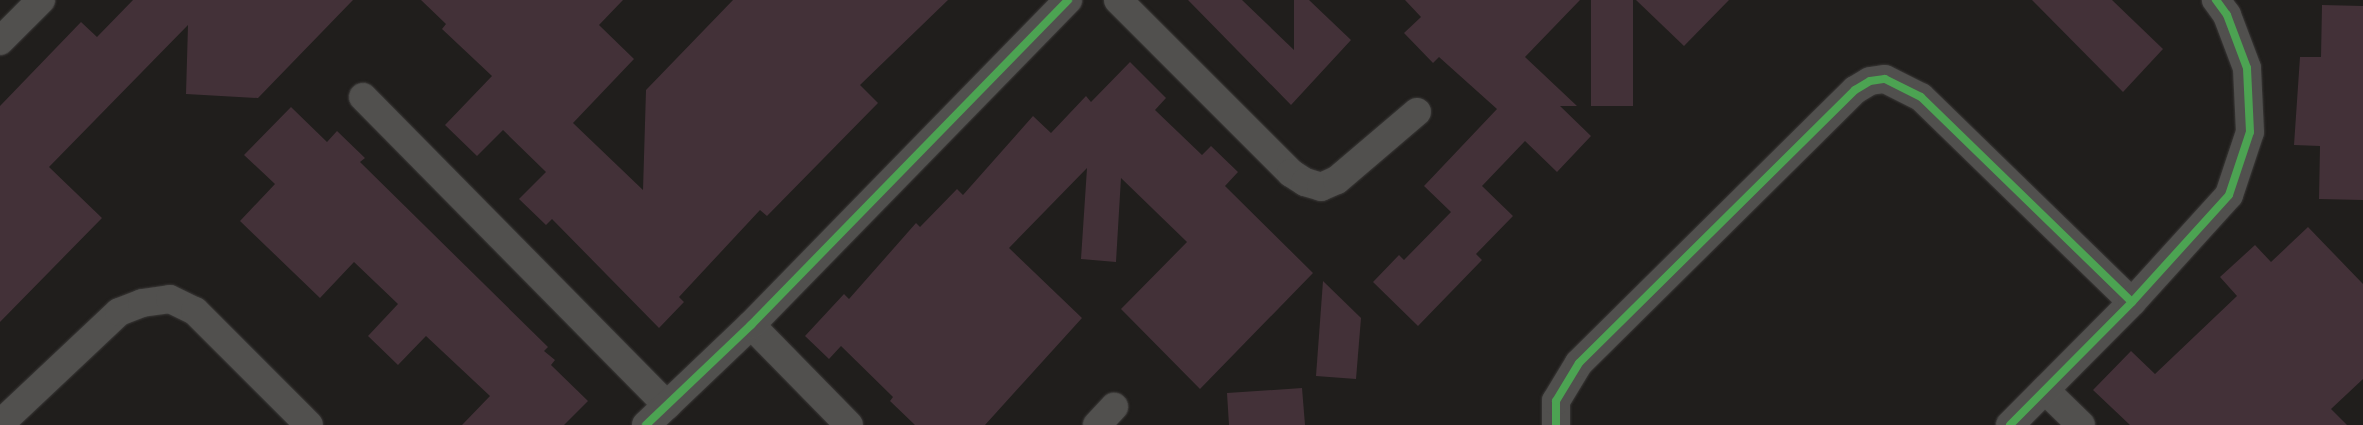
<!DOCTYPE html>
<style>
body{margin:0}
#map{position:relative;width:2363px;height:425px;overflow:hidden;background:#201e1c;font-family:"Varela Round",sans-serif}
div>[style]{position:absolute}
.building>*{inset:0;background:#433138;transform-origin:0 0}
.roads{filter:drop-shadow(0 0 1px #3a3837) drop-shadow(0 0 1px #3a3837)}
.minor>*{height:28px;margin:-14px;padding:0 14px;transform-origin:14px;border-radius:14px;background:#51504e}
.cycleway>*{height:8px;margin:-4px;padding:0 4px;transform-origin:4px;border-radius:4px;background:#4ca352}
span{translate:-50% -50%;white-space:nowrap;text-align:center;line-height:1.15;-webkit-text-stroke:4px #221f1a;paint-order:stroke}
</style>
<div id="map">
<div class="building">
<div style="clip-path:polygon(133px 0,353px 0,258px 98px,186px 94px,188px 25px,49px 167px,102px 218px,0 322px,0 106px,81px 22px,97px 37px)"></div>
<div style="clip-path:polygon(421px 0,623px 0,599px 25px,634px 59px,573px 123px,643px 190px,646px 90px,733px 0,948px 0,860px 85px,878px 103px,767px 216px,760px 210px,679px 297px,684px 302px,659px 328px,552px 219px,546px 225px,519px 199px,546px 172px,503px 130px,477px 156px,445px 125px,492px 76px,442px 29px,446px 24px)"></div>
<div style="clip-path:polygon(1188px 0,1242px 0,1294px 50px,1294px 0,1309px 0,1351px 40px,1291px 105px)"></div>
<div style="clip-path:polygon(1405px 0,1580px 0,1525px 57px,1577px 106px,1560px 106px,1591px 136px,1557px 172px,1525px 141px,1482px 186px,1513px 216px,1476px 254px,1482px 260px,1418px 326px,1373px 282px,1399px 255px,1404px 260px,1451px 212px,1424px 186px,1497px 109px,1439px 57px,1433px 63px,1404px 33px,1421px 17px)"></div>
<div style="left:1591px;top:0;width:42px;height:106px"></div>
<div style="clip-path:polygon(1636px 0,1729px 0,1684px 46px)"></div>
<div style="clip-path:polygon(2032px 0,2112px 0,2163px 49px,2123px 92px)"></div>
<div style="clip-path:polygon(2322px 5px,2363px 6px,2363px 200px,2319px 199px,2320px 146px,2294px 145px,2300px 57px,2321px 57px)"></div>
<div style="clip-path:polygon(1130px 62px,1166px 98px,1155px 110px,1202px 155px,1211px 146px,1238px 172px,1225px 186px,1313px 273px,1200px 389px,1121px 309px,1187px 242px,1121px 178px,1116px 262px,1081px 259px,1087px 168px,1009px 248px,1082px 318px,985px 425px,915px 425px,890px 401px,893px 397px,841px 346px,829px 359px,805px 336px,844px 294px,849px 299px,916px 223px,920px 227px,957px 189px,963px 195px,1033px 116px,1051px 133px,1086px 96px,1091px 102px)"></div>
<div style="clip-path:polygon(291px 107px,327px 142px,337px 131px,365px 158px,360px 162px,548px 347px,544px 351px,555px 360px,551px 365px,588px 401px,564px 425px,462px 425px,490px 396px,426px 336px,398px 365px,368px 336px,398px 304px,354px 262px,320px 298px,240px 221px,275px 184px,244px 155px)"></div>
<div style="clip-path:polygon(2308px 227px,2363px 284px,2363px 379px,2331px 409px,2347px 425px,2130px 425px,2093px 390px,2131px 351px,2155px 374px,2237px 296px,2220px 277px,2255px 245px,2271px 262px)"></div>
<div style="clip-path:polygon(1323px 281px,1361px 318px,1356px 379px,1316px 376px)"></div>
<div style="clip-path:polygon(1302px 388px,1305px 425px,1229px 425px,1227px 393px)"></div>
</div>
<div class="roads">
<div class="minor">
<div style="left:1118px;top:0;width:245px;rotate:45deg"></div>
<div style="left:1291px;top:173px;width:17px;rotate:33deg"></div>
<div style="left:1305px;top:182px;width:17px;rotate:17deg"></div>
<div style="left:1321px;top:187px;width:17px;rotate:-24deg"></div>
<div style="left:1337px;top:180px;width:105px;rotate:-40.4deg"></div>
<div style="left:0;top:41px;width:58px;rotate:-45deg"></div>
<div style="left:363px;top:97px;width:433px;rotate:45.4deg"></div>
<div style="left:751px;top:325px;width:140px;rotate:45.6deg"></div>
<div style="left:2045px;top:390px;width:50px;rotate:44.2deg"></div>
<div style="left:0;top:424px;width:163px;rotate:-43.3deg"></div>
<div style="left:119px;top:312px;width:25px;rotate:-21deg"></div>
<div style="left:142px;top:303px;width:28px;rotate:-8deg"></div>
<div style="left:170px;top:299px;width:28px;rotate:26deg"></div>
<div style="left:195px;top:311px;width:161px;rotate:45deg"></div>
<div style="left:646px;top:425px;width:145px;rotate:-43.6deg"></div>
<div style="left:751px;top:325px;width:454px;rotate:-45.7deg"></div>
<div style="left:1097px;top:425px;width:25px;rotate:-47deg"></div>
<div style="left:1556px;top:425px;width:24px;rotate:-90deg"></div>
<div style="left:1556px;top:401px;width:44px;rotate:-58.8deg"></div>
<div style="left:1579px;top:363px;width:388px;rotate:-44.7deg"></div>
<div style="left:1855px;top:90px;width:17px;rotate:-31deg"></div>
<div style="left:1870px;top:81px;width:15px;rotate:-8deg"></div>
<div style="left:1885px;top:79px;width:40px;rotate:26.6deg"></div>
<div style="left:1921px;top:97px;width:294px;rotate:44.2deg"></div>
<div style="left:2010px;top:425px;width:173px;rotate:-45.2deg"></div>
<div style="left:2132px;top:302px;width:144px;rotate:-47.8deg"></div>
<div style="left:2229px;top:195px;width:66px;rotate:-71.6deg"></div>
<div style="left:2250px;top:132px;width:64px;rotate:-92.7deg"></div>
<div style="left:2247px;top:68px;width:57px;rotate:-110.7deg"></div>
<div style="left:2227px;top:15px;width:19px;rotate:-126deg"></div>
</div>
</div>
<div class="cycleway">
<div style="left:646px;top:425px;width:145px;rotate:-43.6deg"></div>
<div style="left:751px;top:325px;width:454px;rotate:-45.7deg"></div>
<div style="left:1556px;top:425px;width:24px;rotate:-90deg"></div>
<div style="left:1556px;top:401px;width:44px;rotate:-58.8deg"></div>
<div style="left:1579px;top:363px;width:388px;rotate:-44.7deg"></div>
<div style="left:1855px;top:90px;width:17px;rotate:-31deg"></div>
<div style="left:1870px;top:81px;width:15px;rotate:-8deg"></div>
<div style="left:1885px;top:79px;width:40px;rotate:26.6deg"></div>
<div style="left:1921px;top:97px;width:294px;rotate:44.2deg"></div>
<div style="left:2010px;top:425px;width:173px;rotate:-45.2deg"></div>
<div style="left:2132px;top:302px;width:144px;rotate:-47.8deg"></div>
<div style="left:2229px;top:195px;width:66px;rotate:-71.6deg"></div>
<div style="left:2250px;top:132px;width:64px;rotate:-92.7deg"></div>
<div style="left:2247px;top:68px;width:57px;rotate:-110.7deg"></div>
<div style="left:2227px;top:15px;width:19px;rotate:-126deg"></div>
</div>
</div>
